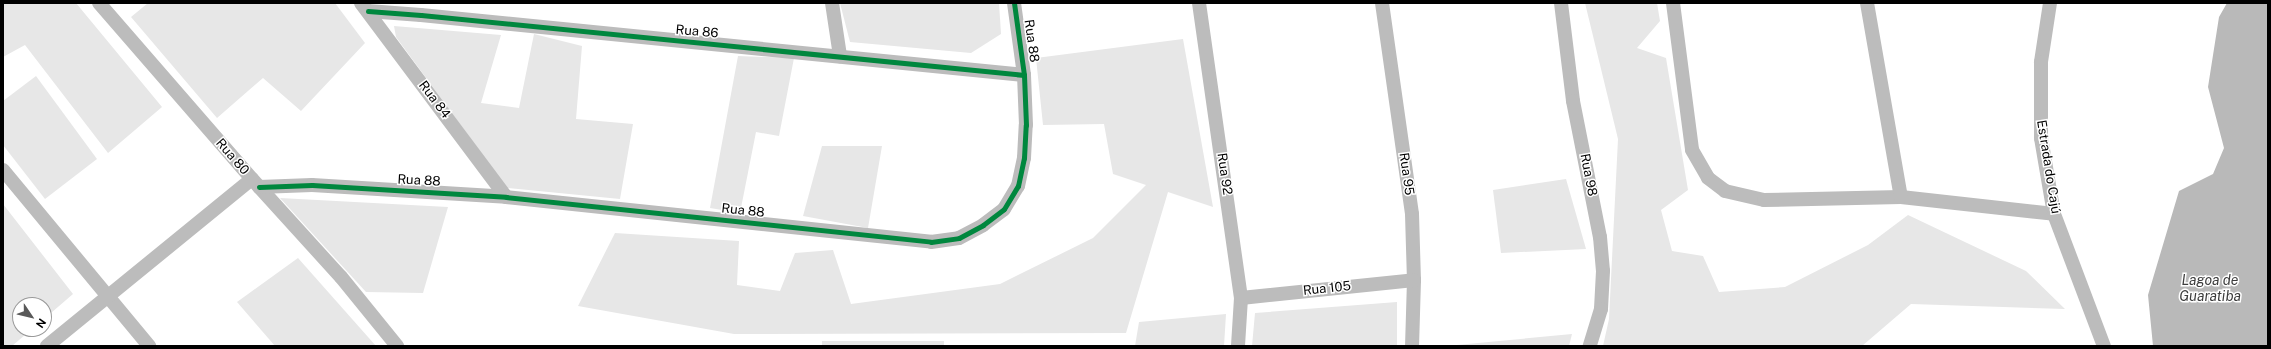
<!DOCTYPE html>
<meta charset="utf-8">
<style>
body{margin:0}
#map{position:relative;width:2271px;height:349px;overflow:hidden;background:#fff;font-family:"Public Sans",sans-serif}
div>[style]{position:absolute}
.green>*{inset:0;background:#e7e7e7;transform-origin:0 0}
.water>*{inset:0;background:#b9b9b9}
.minor>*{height:14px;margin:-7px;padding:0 7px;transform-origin:7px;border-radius:7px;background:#bcbcbc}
.cycleway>*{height:5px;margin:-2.5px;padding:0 2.5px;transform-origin:2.5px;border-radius:2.5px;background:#00873e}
span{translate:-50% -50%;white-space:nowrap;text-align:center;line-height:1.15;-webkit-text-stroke:3px #fff;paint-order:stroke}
.street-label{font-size:13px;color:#000}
.water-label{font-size:14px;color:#3c3c3c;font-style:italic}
.frame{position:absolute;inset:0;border:4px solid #000;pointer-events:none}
.north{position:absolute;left:12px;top:297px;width:40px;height:40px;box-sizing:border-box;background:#fff;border:1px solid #999;border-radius:50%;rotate:125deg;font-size:11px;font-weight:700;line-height:16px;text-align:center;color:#000}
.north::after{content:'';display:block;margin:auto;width:14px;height:18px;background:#595959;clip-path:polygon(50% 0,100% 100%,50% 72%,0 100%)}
</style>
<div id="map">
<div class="green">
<div style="clip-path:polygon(3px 3px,76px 3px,162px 107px,108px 153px,25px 45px,3px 57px)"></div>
<div style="clip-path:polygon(148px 3px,335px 3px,365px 43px,301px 111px,263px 78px,217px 118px,131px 17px)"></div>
<div style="clip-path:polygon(840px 3px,999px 3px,1001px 34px,971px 53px,850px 42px)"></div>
<div style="clip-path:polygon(1585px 3px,1657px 3px,1660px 21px,1637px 48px,1666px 58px,1688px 190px,1661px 210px,1672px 251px,1703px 256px,1719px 292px,1785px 287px,1868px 245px,1908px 215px,2026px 271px,2065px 309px,1911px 304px,1862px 346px,1603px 346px,1609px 319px,1618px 139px)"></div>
<div style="clip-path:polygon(394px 26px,501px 35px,481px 103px,519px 108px,534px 34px,582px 46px,576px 119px,633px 124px,620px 199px,507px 188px,396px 37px)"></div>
<div style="clip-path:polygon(1183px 39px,1213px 207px,1168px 192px,1126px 333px,734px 334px,578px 306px,615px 233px,739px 241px,737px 285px,780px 291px,795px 253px,833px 250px,851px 304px,1000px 284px,1093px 238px,1146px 185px,1113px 174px,1104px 124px,1043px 125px,1036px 58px)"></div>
<div style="clip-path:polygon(738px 56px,794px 58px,779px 136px,756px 132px,740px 213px,710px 208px)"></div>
<div style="clip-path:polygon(36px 76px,97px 159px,45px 199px,3px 145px,3px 101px)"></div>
<div style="clip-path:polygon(822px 146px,882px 146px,868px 228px,803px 216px)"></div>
<div style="clip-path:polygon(1566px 179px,1586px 249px,1501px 253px,1493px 190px)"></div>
<div style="clip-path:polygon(280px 198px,448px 207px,423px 293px,366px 292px)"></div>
<div style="clip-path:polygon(3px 204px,73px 294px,44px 319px,44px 305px,20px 305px,20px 329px,32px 329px,12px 346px,3px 346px)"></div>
<div style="clip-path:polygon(298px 258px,376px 346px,275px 346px,237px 302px)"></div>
<div style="clip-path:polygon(1397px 302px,1397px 346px,1252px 346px,1255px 313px)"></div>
<div style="clip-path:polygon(1226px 314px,1224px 346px,1135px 346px,1139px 322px)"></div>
<div style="clip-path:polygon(1572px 334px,1569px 346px,1446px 346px)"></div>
<div style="left:822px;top:341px;width:122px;height:5px"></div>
</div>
<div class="water">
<div style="clip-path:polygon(2227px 3px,2268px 3px,2268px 346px,2153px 346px,2148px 295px,2179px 191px,2213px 174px,2224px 148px,2208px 87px,2219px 17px)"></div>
</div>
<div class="minor">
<div style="left:99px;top:3px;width:233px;rotate:49deg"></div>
<div style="left:252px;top:179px;width:132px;rotate:47.8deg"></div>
<div style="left:341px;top:277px;width:89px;rotate:50.9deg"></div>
<div style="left:361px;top:3px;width:242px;rotate:53.2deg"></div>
<div style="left:832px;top:3px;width:54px;rotate:81.4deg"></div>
<div style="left:1199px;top:3px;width:298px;rotate:81.9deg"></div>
<div style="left:1241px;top:298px;width:48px;rotate:93.6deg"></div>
<div style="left:1382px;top:3px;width:213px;rotate:81.9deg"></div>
<div style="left:1412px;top:214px;width:66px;rotate:88.3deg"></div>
<div style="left:1414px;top:280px;width:66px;rotate:91.7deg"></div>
<div style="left:1561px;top:3px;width:99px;rotate:83deg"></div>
<div style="left:1573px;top:101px;width:139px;rotate:78.8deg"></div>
<div style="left:1600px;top:237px;width:34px;rotate:85deg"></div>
<div style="left:1603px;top:271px;width:38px;rotate:93deg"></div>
<div style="left:1601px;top:309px;width:39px;rotate:107deg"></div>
<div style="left:1673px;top:3px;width:148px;rotate:82.6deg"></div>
<div style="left:1692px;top:150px;width:32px;rotate:60deg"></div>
<div style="left:1708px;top:178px;width:21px;rotate:37deg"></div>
<div style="left:1725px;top:191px;width:40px;rotate:13deg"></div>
<div style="left:1764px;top:200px;width:137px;rotate:-1.3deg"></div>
<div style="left:1901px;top:197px;width:154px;rotate:6.3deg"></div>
<div style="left:1867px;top:3px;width:197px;rotate:80.1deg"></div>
<div style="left:2050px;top:3px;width:60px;rotate:98.7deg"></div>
<div style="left:2041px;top:62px;width:76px;rotate:90deg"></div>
<div style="left:2041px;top:138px;width:77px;rotate:80.3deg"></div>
<div style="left:2054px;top:214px;width:141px;rotate:69.3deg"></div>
<div style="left:368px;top:11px;width:53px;rotate:4.3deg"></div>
<div style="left:421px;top:15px;width:606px;rotate:5.68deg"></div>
<div style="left:3px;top:170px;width:229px;rotate:50.3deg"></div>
<div style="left:259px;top:187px;width:53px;rotate:-2.2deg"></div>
<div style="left:312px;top:185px;width:194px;rotate:3.5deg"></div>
<div style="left:506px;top:197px;width:427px;rotate:6deg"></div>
<div style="left:931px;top:242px;width:28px;rotate:-8deg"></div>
<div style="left:959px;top:238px;width:27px;rotate:-28deg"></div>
<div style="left:983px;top:225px;width:26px;rotate:-37deg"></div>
<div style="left:1004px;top:209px;width:27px;rotate:-59deg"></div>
<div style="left:1018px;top:186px;width:29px;rotate:-78deg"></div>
<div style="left:1024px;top:158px;width:33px;rotate:-87deg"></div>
<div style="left:1026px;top:125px;width:50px;rotate:-92.3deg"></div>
<div style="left:1024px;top:75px;width:73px;rotate:-97.9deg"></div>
<div style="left:1241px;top:298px;width:174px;rotate:-5.9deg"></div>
<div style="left:47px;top:346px;width:264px;rotate:-39.2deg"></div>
</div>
<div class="cycleway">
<div style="left:368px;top:11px;width:53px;rotate:4.3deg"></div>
<div style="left:421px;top:15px;width:606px;rotate:5.68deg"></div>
<div style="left:259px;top:187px;width:53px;rotate:-2.2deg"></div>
<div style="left:312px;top:185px;width:194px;rotate:3.5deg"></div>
<div style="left:506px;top:197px;width:427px;rotate:6deg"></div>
<div style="left:931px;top:242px;width:28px;rotate:-8deg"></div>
<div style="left:959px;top:238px;width:27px;rotate:-28deg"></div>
<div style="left:983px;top:225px;width:26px;rotate:-37deg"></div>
<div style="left:1004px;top:209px;width:27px;rotate:-59deg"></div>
<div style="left:1018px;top:186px;width:29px;rotate:-78deg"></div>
<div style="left:1024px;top:158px;width:33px;rotate:-87deg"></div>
<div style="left:1026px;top:125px;width:50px;rotate:-92.3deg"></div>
<div style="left:1024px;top:75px;width:73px;rotate:-97.9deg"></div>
</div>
<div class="street-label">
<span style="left:697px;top:32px;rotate:5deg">Rua 86</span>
<span style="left:1031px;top:41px;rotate:82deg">Rua 88</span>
<span style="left:434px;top:100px;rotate:53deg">Rua 84</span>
<span style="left:232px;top:157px;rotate:49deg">Rua 80</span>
<span style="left:2048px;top:167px;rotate:81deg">Estrada do Cajú</span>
<span style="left:1224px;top:174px;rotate:82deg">Rua 92</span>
<span style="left:1406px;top:174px;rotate:82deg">Rua 95</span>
<span style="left:1588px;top:175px;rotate:79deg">Rua 98</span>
<span style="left:419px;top:181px;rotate:3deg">Rua 88</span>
<span style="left:743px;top:211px;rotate:6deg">Rua 88</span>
<span style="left:1327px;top:289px;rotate:-6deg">Rua 105</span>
</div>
<div class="water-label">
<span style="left:2210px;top:288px">Lagoa de<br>Guaratiba</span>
</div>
<div class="frame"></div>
<div class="north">N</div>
</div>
